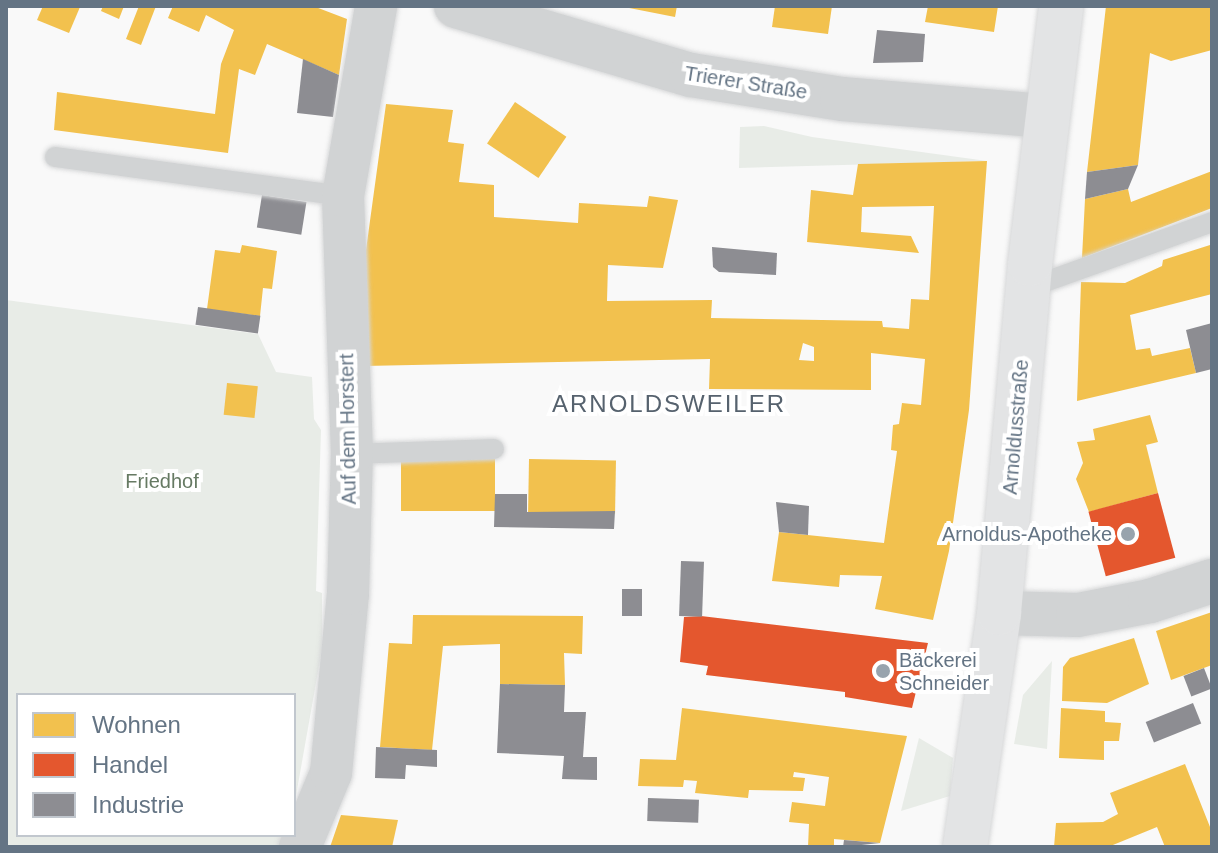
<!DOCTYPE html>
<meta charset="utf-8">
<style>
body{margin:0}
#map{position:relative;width:1218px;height:853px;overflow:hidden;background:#f9f9f9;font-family:Arial,sans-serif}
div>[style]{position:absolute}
.green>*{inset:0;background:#e8ece7}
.homes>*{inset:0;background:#f2c14e;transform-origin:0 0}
.shops>*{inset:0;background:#e4572e;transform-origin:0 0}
.industry>*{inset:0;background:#8d8d92;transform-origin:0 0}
.roads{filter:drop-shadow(0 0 2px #d6d7d8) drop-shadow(0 0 2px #d6d7d8)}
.service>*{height:20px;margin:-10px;padding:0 10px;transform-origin:10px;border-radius:10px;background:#d1d3d4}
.minor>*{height:42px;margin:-21px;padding:0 21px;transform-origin:21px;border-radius:21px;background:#d1d3d4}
.tertiary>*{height:44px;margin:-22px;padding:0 22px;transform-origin:22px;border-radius:22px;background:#d1d3d4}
.secondary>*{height:44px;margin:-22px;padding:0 22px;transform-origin:22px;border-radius:22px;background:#e3e4e5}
.dots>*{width:22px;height:22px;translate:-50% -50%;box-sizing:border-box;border:4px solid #fff;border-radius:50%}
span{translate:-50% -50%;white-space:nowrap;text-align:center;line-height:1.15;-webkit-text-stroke:8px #fff;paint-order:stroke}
.street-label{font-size:20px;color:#647484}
.park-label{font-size:20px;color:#667a63}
.poi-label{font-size:20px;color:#647484}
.right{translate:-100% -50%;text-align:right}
.left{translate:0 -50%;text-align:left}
.quarter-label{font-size:24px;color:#56626e;letter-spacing:2px}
.frame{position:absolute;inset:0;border:8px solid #647484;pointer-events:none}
.legend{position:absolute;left:16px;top:693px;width:280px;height:144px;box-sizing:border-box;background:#fff;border:2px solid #c1c7ce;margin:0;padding:10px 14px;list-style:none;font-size:24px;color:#647484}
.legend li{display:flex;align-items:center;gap:16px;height:40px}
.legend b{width:40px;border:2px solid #c1c7ce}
</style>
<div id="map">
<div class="green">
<div style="clip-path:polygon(764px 126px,812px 137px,987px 161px,739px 168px,740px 127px)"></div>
<div style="clip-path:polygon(6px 300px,258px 334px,276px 372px,312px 377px,314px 419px,321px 430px,316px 591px,322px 593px,322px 649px,294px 807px,294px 695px,18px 695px,18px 835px,289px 835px,285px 847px,6px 847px)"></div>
<div style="clip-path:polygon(1052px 661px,1047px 749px,1014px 744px,1023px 695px)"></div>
<div style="clip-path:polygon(919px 738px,953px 758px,950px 796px,901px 811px)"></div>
</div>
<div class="homes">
<div style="clip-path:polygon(43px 6px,80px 7px,69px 33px,37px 20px)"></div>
<div style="clip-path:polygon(103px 6px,124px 6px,119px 19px,101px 11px)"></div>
<div style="clip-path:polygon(139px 6px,156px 6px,141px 45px,126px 39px)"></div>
<div style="clip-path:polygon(173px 6px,313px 6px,347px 19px,339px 75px,267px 44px,255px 75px,239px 69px,228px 153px,54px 130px,57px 92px,215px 114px,221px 64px,234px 30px,206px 15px,199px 32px,168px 18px)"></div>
<div style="clip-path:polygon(619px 6px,677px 6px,675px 17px)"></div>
<div style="clip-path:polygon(775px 6px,832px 6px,828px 34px,772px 27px)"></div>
<div style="clip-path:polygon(928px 6px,998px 6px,994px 32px,925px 22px)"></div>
<div style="clip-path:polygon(1106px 6px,1212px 6px,1212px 50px,1171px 61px,1150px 53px,1138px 165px,1087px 172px)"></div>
<div style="left:515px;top:102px;width:62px;height:50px;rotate:34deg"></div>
<div style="clip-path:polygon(evenodd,386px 104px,453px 110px,448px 142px,464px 144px,459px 182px,494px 185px,494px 217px,578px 223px,579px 203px,647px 207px,649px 196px,678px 200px,663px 268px,608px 265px,607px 301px,712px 300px,711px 318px,882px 321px,883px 327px,909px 329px,911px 299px,929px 300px,934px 206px,862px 207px,861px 232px,911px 236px,919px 253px,807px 242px,811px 190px,853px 195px,858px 164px,987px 161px,969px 410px,949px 551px,933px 620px,875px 609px,882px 576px,840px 575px,839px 587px,772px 581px,779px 532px,884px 543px,897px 451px,891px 450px,893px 425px,899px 424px,902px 403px,921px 405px,925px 359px,871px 353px,871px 390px,709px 389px,710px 359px,364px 366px,366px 250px,386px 104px,803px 343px,814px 347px,814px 361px,799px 360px,803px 343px)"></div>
<div style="clip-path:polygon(1212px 171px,1212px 208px,1082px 258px,1085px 199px,1128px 189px,1131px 202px)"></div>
<div style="clip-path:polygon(242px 245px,277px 251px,272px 289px,263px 288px,260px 316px,207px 309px,215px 250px,240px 253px)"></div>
<div style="clip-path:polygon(1210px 245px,1212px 294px,1130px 315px,1136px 350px,1150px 348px,1152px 356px,1190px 348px,1196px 373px,1077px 401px,1081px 282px,1125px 283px,1162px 266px,1163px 260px)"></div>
<div style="left:227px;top:383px;width:31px;height:32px;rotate:6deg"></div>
<div style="clip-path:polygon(1150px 415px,1158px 442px,1146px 445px,1158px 493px,1089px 512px,1076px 479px,1083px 463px,1077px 442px,1095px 440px,1093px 429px)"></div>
<div style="left:401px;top:459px;width:94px;height:52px"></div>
<div style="left:529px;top:459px;width:87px;height:53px;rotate:1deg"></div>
<div style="clip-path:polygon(1212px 612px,1212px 665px,1171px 680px,1156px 631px)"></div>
<div style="clip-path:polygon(413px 615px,583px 616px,582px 654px,564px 653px,565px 685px,500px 684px,500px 644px,443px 646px,432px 750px,380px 747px,389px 643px,412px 644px)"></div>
<div style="clip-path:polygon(1134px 638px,1149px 684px,1107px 703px,1062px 701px,1063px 667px,1070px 658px)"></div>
<div style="clip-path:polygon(682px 708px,907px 736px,880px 843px,834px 839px,834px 847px,808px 847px,809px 824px,789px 822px,792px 802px,825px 806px,829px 777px,794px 772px,793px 777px,805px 778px,803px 791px,749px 790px,748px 798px,695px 793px,697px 781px,684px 780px,683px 787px,638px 786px,640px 759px,676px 760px)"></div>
<div style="clip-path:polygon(1061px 708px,1105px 711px,1105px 722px,1121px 723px,1119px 741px,1104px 741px,1104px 760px,1059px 758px)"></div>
<div style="clip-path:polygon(1185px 764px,1212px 832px,1212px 847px,1165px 847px,1157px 827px,1108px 847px,1054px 847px,1056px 823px,1103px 822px,1118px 814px,1110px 793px)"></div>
<div style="clip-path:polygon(341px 815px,398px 820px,392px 847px,330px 847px)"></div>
</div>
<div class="shops">
<div style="left:1158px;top:493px;width:67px;height:72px;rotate:75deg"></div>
<div style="clip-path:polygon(701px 616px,928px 643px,912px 708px,845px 697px,845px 692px,706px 675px,708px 666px,680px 662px,684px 617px)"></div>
</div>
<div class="industry">
<div style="clip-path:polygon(877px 30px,925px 34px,923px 62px,873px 63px)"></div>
<div style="clip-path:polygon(303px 59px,339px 75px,333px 117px,297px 113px)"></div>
<div style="clip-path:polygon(1138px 165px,1128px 189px,1085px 199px,1087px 172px)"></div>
<div style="left:262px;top:195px;width:45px;height:33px;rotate:9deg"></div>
<div style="clip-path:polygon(712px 247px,777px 253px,776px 275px,719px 272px,713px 267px)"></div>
<div style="left:198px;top:307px;width:63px;height:18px;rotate:8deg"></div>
<div style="clip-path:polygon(1212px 323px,1212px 369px,1196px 373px,1186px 330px)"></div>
<div style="clip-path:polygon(495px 494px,527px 494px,527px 512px,615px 511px,614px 529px,494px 527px)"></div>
<div style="clip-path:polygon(776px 502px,809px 506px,808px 535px,779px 532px)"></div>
<div style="left:681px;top:561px;width:23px;height:55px;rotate:2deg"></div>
<div style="left:622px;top:589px;width:20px;height:27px"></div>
<div style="left:1204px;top:668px;width:22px;height:22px;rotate:69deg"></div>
<div style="clip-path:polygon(500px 684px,565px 685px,564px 712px,586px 712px,583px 757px,597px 757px,597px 780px,562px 779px,564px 756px,497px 753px)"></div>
<div style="left:1193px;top:703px;width:22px;height:51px;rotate:68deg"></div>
<div style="clip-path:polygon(376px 747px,437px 750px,437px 767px,406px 765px,405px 779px,375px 778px)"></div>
<div style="left:648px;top:798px;width:51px;height:23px;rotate:2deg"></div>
<div style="clip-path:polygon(844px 840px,880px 843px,843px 847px)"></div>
</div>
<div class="roads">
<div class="service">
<div style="left:55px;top:157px;width:291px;rotate:7.7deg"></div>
<div style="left:1028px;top:288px;width:195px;rotate:-19.7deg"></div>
<div style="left:352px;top:454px;width:142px;rotate:-2deg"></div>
</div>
<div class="minor">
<div style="left:300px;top:847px;width:80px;rotate:-67.3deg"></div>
<div style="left:331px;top:773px;width:180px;rotate:-84.6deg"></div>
<div style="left:348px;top:594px;width:140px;rotate:-88.4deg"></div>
<div style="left:352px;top:454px;width:258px;rotate:-92deg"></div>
<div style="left:343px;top:196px;width:193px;rotate:-80.1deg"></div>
</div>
<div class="tertiary">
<div style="left:456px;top:6px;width:245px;rotate:16.4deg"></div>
<div style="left:691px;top:75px;width:153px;rotate:9deg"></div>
<div style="left:842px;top:99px;width:205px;rotate:4.8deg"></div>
<div style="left:999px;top:613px;width:79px;rotate:1.5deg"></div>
<div style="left:1078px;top:615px;width:73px;rotate:-11deg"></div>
<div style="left:1150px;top:601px;width:65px;rotate:-17.9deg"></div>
</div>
<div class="secondary">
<div style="left:965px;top:847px;width:236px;rotate:-81.7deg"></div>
<div style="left:999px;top:613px;width:350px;rotate:-84.9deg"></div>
<div style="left:1030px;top:264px;width:260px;rotate:-83.1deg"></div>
</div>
</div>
<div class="dots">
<div style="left:1128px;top:534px;background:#98a3ad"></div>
<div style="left:883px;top:671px;background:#98a3ad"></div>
</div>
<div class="street-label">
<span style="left:746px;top:83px;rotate:9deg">Trierer Straße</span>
<span style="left:1016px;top:427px;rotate:-85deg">Arnoldusstraße</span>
<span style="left:348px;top:429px;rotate:-91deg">Auf dem Horstert</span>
</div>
<div class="park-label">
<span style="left:162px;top:481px">Friedhof</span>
</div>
<div class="poi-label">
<span class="right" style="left:1112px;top:534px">Arnoldus-Apotheke</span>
<span class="left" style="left:899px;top:672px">Bäckerei<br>Schneider</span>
</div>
<div class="quarter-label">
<span style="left:669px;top:404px">ARNOLDSWEILER</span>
</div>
<div class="frame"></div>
<ul class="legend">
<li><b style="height:22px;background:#f2c14e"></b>Wohnen</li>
<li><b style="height:22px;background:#e4572e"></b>Handel</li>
<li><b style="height:22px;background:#8d8d92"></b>Industrie</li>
</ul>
</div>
